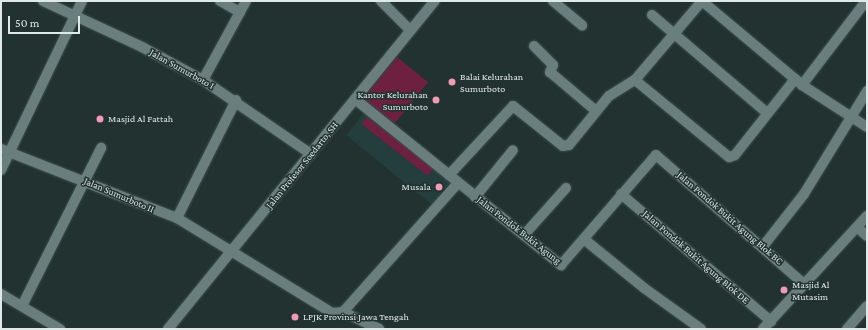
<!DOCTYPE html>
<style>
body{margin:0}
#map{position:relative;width:868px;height:330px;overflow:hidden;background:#213231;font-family:"Crimson Pro",serif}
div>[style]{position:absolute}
.built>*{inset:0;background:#233e3c;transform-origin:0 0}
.green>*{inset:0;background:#6e2041;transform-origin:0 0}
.roads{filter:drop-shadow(0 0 1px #40504f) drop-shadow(0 0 1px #40504f)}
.minor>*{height:10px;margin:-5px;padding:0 5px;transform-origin:5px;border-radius:5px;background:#6a7e7d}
.secondary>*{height:10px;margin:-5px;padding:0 5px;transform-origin:5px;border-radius:5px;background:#6a7e7d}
.dots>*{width:11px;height:11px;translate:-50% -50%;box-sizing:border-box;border:2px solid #213231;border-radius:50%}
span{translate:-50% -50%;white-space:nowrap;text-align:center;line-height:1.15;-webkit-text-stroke:3px #213231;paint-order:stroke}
.street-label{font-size:10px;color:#dee9e8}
.poi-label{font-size:10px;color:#dee9e8}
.left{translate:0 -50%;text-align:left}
.right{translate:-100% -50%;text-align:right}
.frame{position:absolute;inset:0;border:2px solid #dee9e8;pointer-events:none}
.scale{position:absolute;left:8px;top:16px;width:72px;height:18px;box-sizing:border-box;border:2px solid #dee9e8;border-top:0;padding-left:5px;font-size:12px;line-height:14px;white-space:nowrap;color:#dee9e8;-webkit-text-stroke:3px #213231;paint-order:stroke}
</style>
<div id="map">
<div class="built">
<div style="left:365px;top:112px;width:110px;height:30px;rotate:39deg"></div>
</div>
<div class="green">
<div style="left:397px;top:57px;width:40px;height:53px;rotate:39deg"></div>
<div style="left:367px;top:117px;width:84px;height:9px;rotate:38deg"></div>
</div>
<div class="roads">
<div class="minor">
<div style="left:43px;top:1px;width:109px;rotate:24.9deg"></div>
<div style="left:142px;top:47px;width:69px;rotate:28.4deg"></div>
<div style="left:203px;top:80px;width:131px;rotate:34.4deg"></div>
<div style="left:220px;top:1px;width:23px;rotate:29deg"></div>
<div style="left:381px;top:1px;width:41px;rotate:45deg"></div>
<div style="left:553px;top:1px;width:38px;rotate:40deg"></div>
<div style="left:702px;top:1px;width:131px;rotate:40deg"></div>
<div style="left:802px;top:85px;width:77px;rotate:32.9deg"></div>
<div style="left:652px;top:15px;width:151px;rotate:40.4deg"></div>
<div style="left:534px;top:46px;width:27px;rotate:45deg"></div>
<div style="left:553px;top:65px;width:8px;rotate:113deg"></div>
<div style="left:550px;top:72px;width:60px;rotate:40.3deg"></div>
<div style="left:203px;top:80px;width:90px;rotate:-61.4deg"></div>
<div style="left:635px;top:80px;width:122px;rotate:39.3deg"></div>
<div style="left:729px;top:157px;width:6px;rotate:-18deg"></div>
<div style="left:735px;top:155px;width:97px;rotate:-51.7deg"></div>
<div style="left:802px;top:85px;width:106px;rotate:-52.7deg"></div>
<div style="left:355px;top:99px;width:265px;rotate:38.9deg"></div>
<div style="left:561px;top:265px;width:145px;rotate:-49.2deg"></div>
<div style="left:656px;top:155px;width:196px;rotate:41.1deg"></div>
<div style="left:1px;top:149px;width:189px;rotate:21.4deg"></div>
<div style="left:177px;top:218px;width:182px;rotate:31.5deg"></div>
<div style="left:332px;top:313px;width:11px;rotate:-5deg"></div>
<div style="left:343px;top:312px;width:173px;rotate:-48.3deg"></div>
<div style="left:1px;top:170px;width:187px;rotate:-64.4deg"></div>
<div style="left:449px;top:175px;width:94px;rotate:-47.2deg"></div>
<div style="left:513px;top:106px;width:64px;rotate:38.7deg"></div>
<div style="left:563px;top:146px;width:6px;rotate:-9deg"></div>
<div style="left:569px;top:145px;width:63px;rotate:-50.8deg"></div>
<div style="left:609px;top:96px;width:31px;rotate:-32deg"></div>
<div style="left:635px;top:80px;width:104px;rotate:-49.7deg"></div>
<div style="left:621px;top:194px;width:197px;rotate:40.3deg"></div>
<div style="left:475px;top:197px;width:60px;rotate:-51deg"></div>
<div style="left:177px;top:218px;width:132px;rotate:-63.4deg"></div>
<div style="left:857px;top:227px;width:13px;rotate:42deg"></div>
<div style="left:524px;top:235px;width:63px;rotate:-48.2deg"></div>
<div style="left:585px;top:240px;width:76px;rotate:39.1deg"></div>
<div style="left:644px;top:288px;width:70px;rotate:35.7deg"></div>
<div style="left:764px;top:245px;width:65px;rotate:-51.9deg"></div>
<div style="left:804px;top:194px;width:121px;rotate:-58.5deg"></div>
<div style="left:1px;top:294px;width:69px;rotate:30.7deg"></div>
<div style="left:22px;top:306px;width:177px;rotate:-63.4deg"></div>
<div style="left:343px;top:312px;width:40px;rotate:25deg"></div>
<div style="left:763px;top:329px;width:154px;rotate:-47.4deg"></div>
<div style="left:847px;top:329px;width:30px;rotate:-49deg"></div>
</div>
<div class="secondary">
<div style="left:168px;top:329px;width:423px;rotate:-50.9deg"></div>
</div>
</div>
<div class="dots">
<div style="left:452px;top:82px;background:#f09ab7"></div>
<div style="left:436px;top:100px;background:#f09ab7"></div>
<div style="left:100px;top:119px;background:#f09ab7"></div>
<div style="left:439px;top:187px;background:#f09ab7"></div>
<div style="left:784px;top:290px;background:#f09ab7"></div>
<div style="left:295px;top:317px;background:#f09ab7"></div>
</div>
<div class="street-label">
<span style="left:182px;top:69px;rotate:29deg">Jalan Sumurboto I</span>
<span style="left:302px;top:165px;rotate:-51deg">Jalan Profesor Soedarto, SH</span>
<span style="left:119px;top:195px;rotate:23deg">Jalan Sumurboto II</span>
<span style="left:730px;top:218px;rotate:41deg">Jalan Pondok Bukit Agung Blok BC</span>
<span style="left:519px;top:230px;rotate:38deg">Jalan Pondok Bukit Agung</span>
<span style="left:696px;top:257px;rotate:41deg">Jalan Pondok Bukit Agung Blok DE</span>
</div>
<div class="poi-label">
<span class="left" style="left:460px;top:82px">Balai Kelurahan<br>Sumurboto</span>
<span class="right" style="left:428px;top:100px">Kantor Kelurahan<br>Sumurboto</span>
<span class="left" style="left:108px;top:119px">Masjid Al Fattah</span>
<span class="right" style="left:431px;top:187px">Musala</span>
<span class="left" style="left:792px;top:290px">Masjid Al<br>Mutasim</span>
<span class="left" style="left:303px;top:317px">LPJK Provinsi Jawa Tengah</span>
</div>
<div class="frame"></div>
<div class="scale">50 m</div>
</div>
